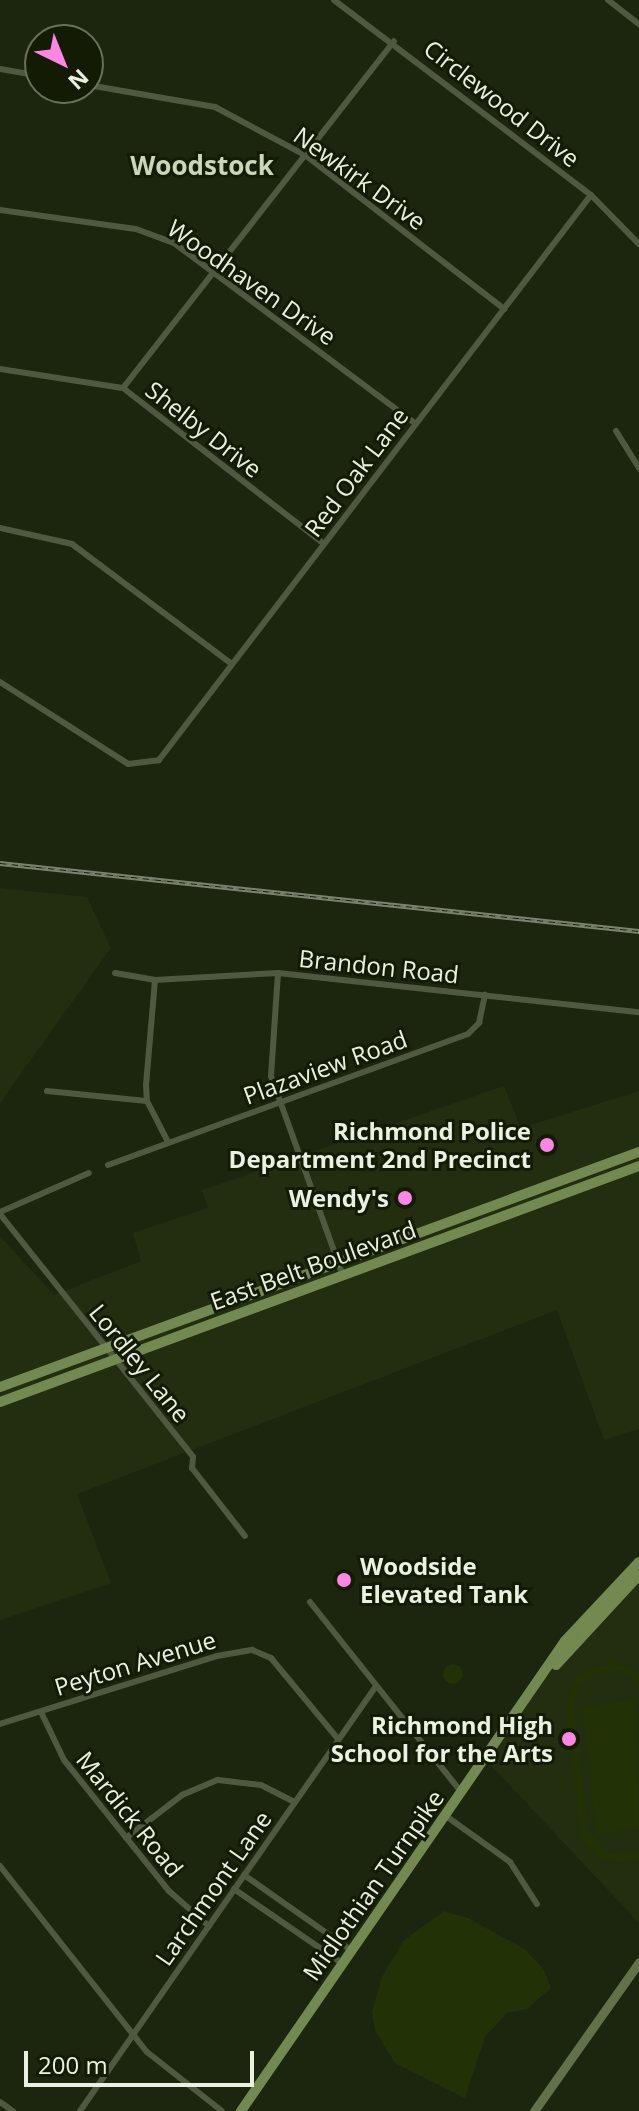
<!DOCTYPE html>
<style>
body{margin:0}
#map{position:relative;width:639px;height:2111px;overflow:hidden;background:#1c250e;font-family:"Open Sans",sans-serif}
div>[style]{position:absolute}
.built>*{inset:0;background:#232e10}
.green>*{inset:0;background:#233106}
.round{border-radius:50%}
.street>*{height:6px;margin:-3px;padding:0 3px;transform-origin:3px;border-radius:3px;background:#4f5940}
.secondary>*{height:9px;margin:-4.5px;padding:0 4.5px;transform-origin:4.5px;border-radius:4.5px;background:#627149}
.primary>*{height:10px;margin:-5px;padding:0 5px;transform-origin:5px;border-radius:5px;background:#748951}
.rail>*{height:5px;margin-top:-2.5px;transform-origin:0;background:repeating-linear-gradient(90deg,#131b05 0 6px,#7b826f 0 12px);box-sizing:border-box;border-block:2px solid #7b826f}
.dots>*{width:22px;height:22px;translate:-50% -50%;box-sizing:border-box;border:4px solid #131b05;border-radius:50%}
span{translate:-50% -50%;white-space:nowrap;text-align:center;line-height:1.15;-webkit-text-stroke:6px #131b05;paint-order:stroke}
.street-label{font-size:24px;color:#ebf1e2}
.poi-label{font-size:24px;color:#ebf1e2;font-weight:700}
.right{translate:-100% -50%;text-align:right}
.left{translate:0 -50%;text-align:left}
.neighbourhood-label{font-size:26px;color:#cad6b9;font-weight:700}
.north{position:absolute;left:24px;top:24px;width:80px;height:80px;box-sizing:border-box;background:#131b05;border:2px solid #69715d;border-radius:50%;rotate:137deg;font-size:22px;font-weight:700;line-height:32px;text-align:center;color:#ebf1e2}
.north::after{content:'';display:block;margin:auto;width:28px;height:36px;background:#fc86e3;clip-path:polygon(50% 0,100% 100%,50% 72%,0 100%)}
.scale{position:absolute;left:24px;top:2051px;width:230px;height:36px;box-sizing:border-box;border:4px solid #ebf1e2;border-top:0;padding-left:10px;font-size:24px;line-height:28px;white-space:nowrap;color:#ebf1e2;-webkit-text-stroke:6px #131b05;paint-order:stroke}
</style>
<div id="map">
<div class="built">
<div style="clip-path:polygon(0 888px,87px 897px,111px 948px,0 1103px)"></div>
<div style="clip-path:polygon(504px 1086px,521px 1128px,639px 1091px,639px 1429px,604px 1440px,557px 1310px,77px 1494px,111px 1583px,0 1620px,0 1236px,54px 1295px,141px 1261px,133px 1233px,208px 1208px,202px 1190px)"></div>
<div style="clip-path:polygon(639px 1575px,639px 1923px,485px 1759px,538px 1683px)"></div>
</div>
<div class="green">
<div style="clip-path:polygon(611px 1661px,639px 1672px,639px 1684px,621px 1671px,598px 1671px,579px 1687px,574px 1708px,588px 1831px,610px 1854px,639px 1851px,639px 1860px,625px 1864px,598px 1858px,581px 1837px,566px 1710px,577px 1675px)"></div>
<div class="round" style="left:443px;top:1664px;width:20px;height:20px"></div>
<div style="clip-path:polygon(636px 1699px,639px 1828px,597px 1835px,582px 1707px)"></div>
<div style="clip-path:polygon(444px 1911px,468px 1918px,526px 1950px,544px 1970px,551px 1988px,527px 2009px,507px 2013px,485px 2037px,465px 2098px,395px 2063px,375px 2031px,372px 2012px,382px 1977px,403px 1941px)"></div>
</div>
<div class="street">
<div style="left:334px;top:0;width:323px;rotate:37.2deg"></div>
<div style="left:591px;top:195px;width:69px;rotate:45.6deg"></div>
<div style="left:608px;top:0;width:39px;rotate:38deg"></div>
<div style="left:0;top:69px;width:41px;rotate:9.9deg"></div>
<div style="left:88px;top:85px;width:129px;rotate:9.8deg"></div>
<div style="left:215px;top:107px;width:102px;rotate:28.1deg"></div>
<div style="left:305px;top:155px;width:252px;rotate:37.7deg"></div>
<div style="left:0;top:210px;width:137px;rotate:8deg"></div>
<div style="left:136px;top:229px;width:40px;rotate:20.2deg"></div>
<div style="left:174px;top:243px;width:302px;rotate:36.8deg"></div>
<div style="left:0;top:369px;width:124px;rotate:8.8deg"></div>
<div style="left:123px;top:388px;width:254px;rotate:37.8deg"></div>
<div style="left:123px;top:388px;width:440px;rotate:-52deg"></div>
<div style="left:616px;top:431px;width:44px;rotate:58.1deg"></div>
<div style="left:0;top:528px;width:74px;rotate:12.5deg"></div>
<div style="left:72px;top:544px;width:200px;rotate:36.9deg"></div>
<div style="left:0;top:682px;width:152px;rotate:32.6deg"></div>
<div style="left:128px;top:764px;width:31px;rotate:-7deg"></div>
<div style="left:159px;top:760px;width:711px;rotate:-52.6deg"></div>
<div style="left:115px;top:973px;width:41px;rotate:9.9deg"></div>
<div style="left:155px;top:980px;width:123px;rotate:-3.3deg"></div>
<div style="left:278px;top:973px;width:363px;rotate:6.2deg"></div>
<div style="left:278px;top:973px;width:103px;rotate:93.9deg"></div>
<div style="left:271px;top:1076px;width:213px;rotate:70.2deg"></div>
<div style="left:155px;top:980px;width:104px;rotate:94.9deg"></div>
<div style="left:146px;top:1084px;width:17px;rotate:87deg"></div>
<div style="left:147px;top:1101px;width:46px;rotate:62.9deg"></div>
<div style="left:47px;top:1091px;width:100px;rotate:5.7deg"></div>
<div style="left:108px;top:1165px;width:383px;rotate:-20deg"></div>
<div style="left:468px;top:1034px;width:16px;rotate:-45deg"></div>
<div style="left:479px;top:1023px;width:29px;rotate:-78deg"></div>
<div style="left:0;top:1212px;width:97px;rotate:-23.7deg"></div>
<div style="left:0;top:1214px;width:310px;rotate:51.5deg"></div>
<div style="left:193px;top:1457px;width:11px;rotate:95deg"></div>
<div style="left:192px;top:1468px;width:86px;rotate:52.1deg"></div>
<div style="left:310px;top:1602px;width:244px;rotate:51.5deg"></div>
<div style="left:41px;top:1712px;width:53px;rotate:64.4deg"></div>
<div style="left:64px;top:1760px;width:168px;rotate:51.3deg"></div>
<div style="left:169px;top:1891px;width:53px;rotate:41.2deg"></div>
<div style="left:0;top:1724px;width:227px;rotate:-17.4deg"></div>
<div style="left:217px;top:1656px;width:36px;rotate:-10deg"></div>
<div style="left:252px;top:1650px;width:21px;rotate:23deg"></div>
<div style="left:271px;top:1658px;width:105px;rotate:50.4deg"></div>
<div style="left:446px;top:1816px;width:79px;rotate:35.7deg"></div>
<div style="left:510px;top:1862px;width:50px;rotate:57.3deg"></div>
<div style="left:126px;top:1838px;width:71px;rotate:-37.5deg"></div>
<div style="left:182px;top:1795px;width:39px;rotate:-23deg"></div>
<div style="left:218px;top:1780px;width:43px;rotate:6.6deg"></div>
<div style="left:261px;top:1785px;width:37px;rotate:27deg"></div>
<div style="left:0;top:1866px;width:237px;rotate:51.7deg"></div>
<div style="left:147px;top:2052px;width:95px;rotate:38.2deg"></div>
<div style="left:244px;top:1875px;width:132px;rotate:35.1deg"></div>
<div style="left:234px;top:1889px;width:132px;rotate:34.5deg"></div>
<div style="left:0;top:2102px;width:16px;rotate:35deg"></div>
<div style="left:80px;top:2111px;width:518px;rotate:-55.14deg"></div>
</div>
<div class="secondary">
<div style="left:534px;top:2111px;width:182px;rotate:-54.8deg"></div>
</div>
<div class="primary">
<div style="left:0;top:1387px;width:681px;rotate:-20.19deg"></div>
<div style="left:0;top:1402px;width:681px;rotate:-20.27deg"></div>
<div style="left:556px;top:1665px;width:122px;rotate:-47.3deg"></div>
<div style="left:241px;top:2111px;width:571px;rotate:-55.42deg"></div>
<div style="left:565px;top:1641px;width:108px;rotate:-46.9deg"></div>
</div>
<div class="rail">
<div style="left:0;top:863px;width:643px;rotate:6.07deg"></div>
</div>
<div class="dots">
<div style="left:547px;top:1145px;background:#fc86e3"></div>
<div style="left:405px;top:1198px;background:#fc86e3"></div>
<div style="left:344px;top:1580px;background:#fc86e3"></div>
<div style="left:569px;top:1739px;background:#fc86e3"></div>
</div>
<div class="street-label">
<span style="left:502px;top:103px;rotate:38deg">Circlewood Drive</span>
<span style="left:360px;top:178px;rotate:36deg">Newkirk Drive</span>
<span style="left:252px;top:282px;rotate:35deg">Woodhaven Drive</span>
<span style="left:204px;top:429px;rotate:38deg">Shelby Drive</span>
<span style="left:356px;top:472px;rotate:-53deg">Red Oak Lane</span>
<span style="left:379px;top:966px;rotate:6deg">Brandon Road</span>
<span style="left:325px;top:1067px;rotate:-20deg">Plazaview Road</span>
<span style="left:313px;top:1265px;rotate:-20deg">East Belt Boulevard</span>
<span style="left:140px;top:1363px;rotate:51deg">Lordley Lane</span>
<span style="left:135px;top:1663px;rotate:-17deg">Peyton Avenue</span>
<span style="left:130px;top:1814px;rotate:51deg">Mardick Road</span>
<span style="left:373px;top:1885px;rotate:-55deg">Midlothian Turnpike</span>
<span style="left:213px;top:1888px;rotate:-55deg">Larchmont Lane</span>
</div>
<div class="poi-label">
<span class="right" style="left:531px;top:1145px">Richmond Police<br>Department 2nd Precinct</span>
<span class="right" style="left:389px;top:1198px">Wendy's</span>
<span class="left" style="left:360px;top:1580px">Woodside<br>Elevated Tank</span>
<span class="right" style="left:553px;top:1739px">Richmond High<br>School for the Arts</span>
</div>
<div class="neighbourhood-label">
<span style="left:202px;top:166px">Woodstock</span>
</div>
<div class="north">N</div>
<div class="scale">200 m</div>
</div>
